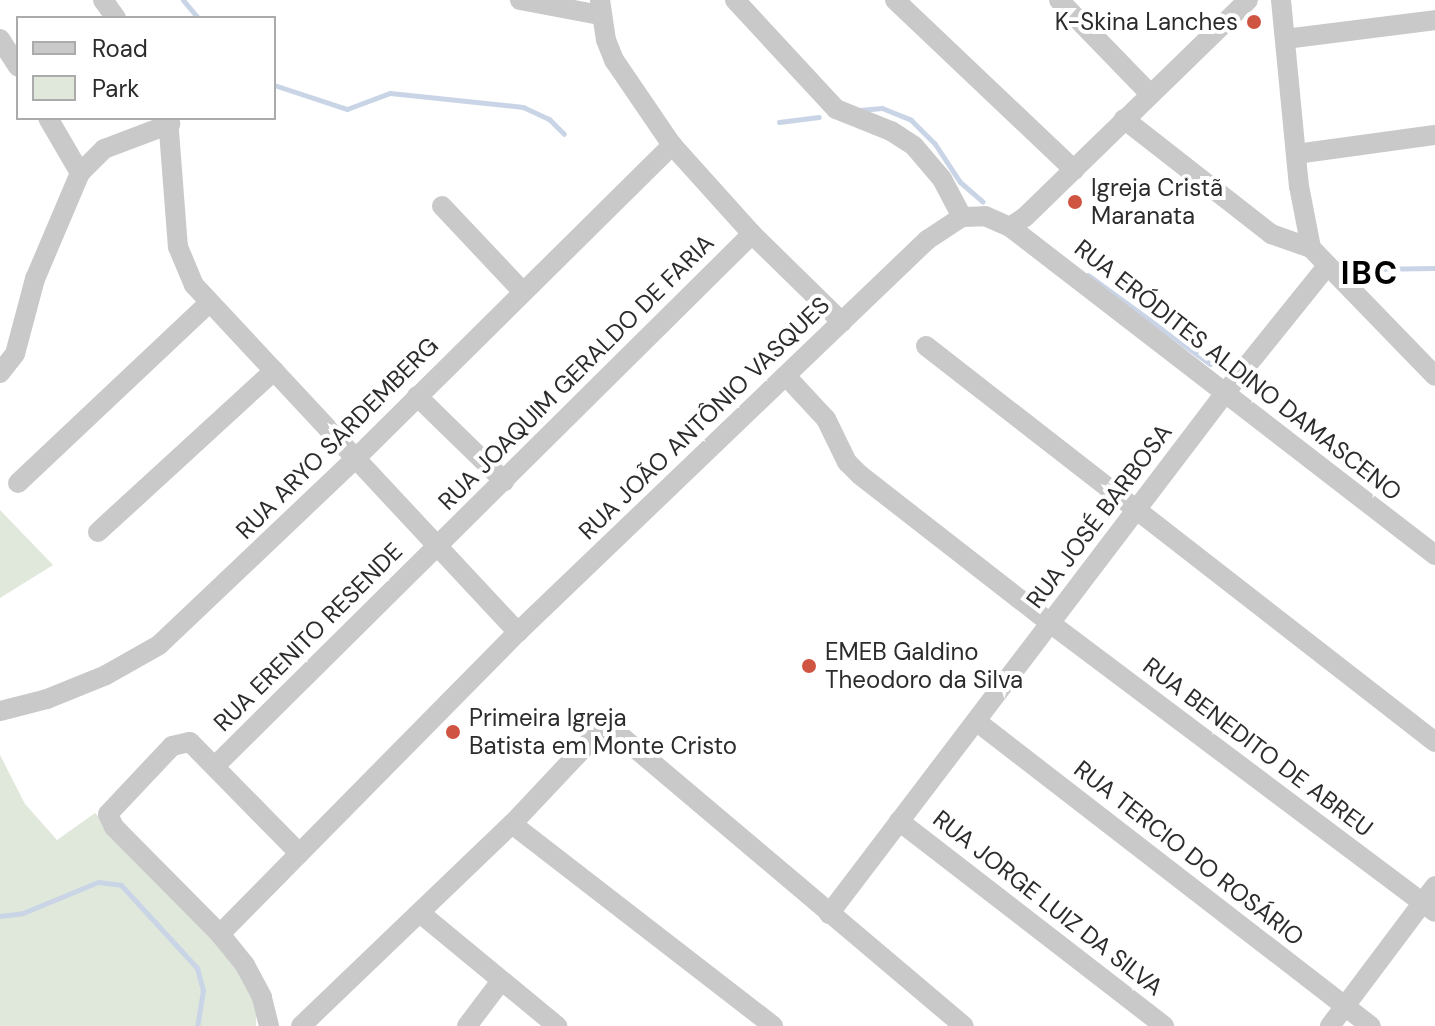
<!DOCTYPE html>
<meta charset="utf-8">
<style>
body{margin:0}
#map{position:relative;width:1435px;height:1026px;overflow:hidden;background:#fff;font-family:"DM Sans",sans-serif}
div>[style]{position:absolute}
.green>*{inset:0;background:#e0e8db}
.stream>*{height:5px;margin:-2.5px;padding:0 2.5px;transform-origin:2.5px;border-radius:2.5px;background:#c9d5e6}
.minor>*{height:20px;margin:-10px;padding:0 10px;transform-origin:10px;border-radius:10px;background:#c9c9c9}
.dots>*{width:22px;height:22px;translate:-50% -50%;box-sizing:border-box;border:4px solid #fff;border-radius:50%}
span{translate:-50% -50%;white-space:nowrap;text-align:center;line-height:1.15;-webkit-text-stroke:8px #fff;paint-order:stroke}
.poi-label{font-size:24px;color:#2c2c2c}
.right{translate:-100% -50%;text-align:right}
.left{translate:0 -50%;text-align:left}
.street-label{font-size:24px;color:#2c2c2c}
.district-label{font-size:32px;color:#000;font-weight:700;letter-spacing:2px}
.legend{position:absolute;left:16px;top:16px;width:260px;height:104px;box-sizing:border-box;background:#fff;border:2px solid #ababab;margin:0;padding:10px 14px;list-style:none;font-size:24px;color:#2c2c2c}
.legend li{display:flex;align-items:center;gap:16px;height:40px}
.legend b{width:40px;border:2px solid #ababab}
</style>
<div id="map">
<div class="green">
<div style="clip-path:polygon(0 510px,53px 565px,0 598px)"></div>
<div style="clip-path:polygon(0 755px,25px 804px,57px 840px,95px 813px,207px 924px,257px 1000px,256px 1026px,0 1026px)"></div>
</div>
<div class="stream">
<div style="left:183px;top:0;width:23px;rotate:50deg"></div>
<div style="left:274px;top:85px;width:77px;rotate:18.2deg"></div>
<div style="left:347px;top:109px;width:46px;rotate:-20.4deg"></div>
<div style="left:390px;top:93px;width:134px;rotate:6deg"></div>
<div style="left:523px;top:107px;width:29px;rotate:25deg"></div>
<div style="left:549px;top:119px;width:21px;rotate:45deg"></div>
<div style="left:859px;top:110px;width:23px;rotate:-5deg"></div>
<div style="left:882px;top:108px;width:31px;rotate:22deg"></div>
<div style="left:911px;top:120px;width:34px;rotate:45deg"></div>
<div style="left:935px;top:144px;width:45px;rotate:56.7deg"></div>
<div style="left:960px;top:182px;width:30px;rotate:41deg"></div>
<div style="left:779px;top:122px;width:40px;rotate:-7.1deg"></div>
<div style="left:1365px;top:269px;width:70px;rotate:-0.8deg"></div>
<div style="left:1088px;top:275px;width:151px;rotate:36.1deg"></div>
<div style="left:0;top:916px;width:23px;rotate:-7deg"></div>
<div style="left:23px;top:913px;width:81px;rotate:-22.5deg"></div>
<div style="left:98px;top:882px;width:23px;rotate:7deg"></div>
<div style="left:121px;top:885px;width:113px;rotate:47.5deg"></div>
<div style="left:197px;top:968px;width:23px;rotate:75deg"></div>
<div style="left:203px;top:990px;width:36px;rotate:99deg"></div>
</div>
<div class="minor">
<div style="left:103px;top:0;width:22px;rotate:54deg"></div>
<div style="left:520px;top:0;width:81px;rotate:10.6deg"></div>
<div style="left:600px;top:0;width:40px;rotate:81.5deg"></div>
<div style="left:606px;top:40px;width:22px;rotate:68deg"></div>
<div style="left:614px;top:60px;width:103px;rotate:55.7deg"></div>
<div style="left:672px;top:145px;width:120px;rotate:48deg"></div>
<div style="left:752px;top:234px;width:126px;rotate:44.4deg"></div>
<div style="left:735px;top:0;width:149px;rotate:47.2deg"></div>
<div style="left:836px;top:109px;width:59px;rotate:21.8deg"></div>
<div style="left:891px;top:131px;width:27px;rotate:33deg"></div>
<div style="left:914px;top:146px;width:43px;rotate:49.7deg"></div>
<div style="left:942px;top:179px;width:43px;rotate:62.2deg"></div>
<div style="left:895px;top:0;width:247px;rotate:43.5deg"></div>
<div style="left:1059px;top:0;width:131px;rotate:45.9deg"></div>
<div style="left:1281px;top:0;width:187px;rotate:84.5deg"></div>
<div style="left:1299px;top:186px;width:63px;rotate:79deg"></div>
<div style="left:1311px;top:248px;width:178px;rotate:45.9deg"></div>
<div style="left:0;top:39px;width:33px;rotate:57deg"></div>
<div style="left:1285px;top:39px;width:151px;rotate:-7.2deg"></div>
<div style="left:48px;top:118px;width:64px;rotate:59.8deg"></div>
<div style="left:168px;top:118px;width:129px;rotate:85.6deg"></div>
<div style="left:178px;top:247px;width:41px;rotate:67.2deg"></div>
<div style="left:194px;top:285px;width:475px;rotate:47deg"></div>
<div style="left:1124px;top:119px;width:187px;rotate:38deg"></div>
<div style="left:1271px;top:234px;width:42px;rotate:19.3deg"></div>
<div style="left:1296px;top:154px;width:140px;rotate:-7.8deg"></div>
<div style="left:442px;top:206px;width:117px;rotate:46.7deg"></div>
<div style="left:1010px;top:227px;width:537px;rotate:37.66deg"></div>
<div style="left:926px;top:346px;width:645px;rotate:37.88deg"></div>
<div style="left:0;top:373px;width:24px;rotate:-52deg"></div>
<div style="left:15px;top:354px;width:78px;rotate:-75.1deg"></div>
<div style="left:35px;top:279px;width:115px;rotate:-67deg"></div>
<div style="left:80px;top:173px;width:34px;rotate:-45deg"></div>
<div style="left:104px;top:149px;width:71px;rotate:-20.7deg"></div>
<div style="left:786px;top:376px;width:59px;rotate:47.1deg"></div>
<div style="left:826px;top:419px;width:48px;rotate:64deg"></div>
<div style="left:847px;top:462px;width:18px;rotate:45deg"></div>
<div style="left:860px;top:475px;width:241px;rotate:37.9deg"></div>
<div style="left:1050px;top:623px;width:481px;rotate:36.9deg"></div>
<div style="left:417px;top:396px;width:122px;rotate:44.3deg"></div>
<div style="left:18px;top:483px;width:262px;rotate:-43.3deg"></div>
<div style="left:98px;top:532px;width:239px;rotate:-42.5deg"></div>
<div style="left:0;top:711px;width:49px;rotate:-14.3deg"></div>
<div style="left:47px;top:699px;width:64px;rotate:-22.1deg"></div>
<div style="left:106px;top:675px;width:61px;rotate:-29.5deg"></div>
<div style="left:159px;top:645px;width:269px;rotate:-43.5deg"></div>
<div style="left:354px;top:460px;width:448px;rotate:-44.7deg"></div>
<div style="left:976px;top:721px;width:499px;rotate:37.7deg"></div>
<div style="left:216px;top:765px;width:754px;rotate:-44.73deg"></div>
<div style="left:899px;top:821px;width:335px;rotate:37.7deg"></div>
<div style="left:512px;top:824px;width:330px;rotate:37.7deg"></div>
<div style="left:420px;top:913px;width:178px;rotate:39.5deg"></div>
<div style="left:829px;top:914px;width:654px;rotate:-52.76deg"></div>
<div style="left:1225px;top:393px;width:163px;rotate:-51.2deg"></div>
<div style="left:220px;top:934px;width:424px;rotate:-45.4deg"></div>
<div style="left:518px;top:632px;width:567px;rotate:-43.78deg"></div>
<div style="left:927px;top:240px;width:42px;rotate:-33.3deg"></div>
<div style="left:962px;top:217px;width:23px;rotate:-2deg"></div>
<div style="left:985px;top:216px;width:27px;rotate:24deg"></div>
<div style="left:1010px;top:227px;width:18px;rotate:-34deg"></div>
<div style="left:1025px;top:217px;width:311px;rotate:-44.2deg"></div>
<div style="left:269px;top:1026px;width:30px;rotate:-104deg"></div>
<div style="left:262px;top:997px;width:36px;rotate:-118deg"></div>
<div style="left:245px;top:965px;width:40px;rotate:-129deg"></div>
<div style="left:220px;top:934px;width:151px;rotate:-134.7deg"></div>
<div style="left:114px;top:827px;width:14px;rotate:-115deg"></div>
<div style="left:108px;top:814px;width:93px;rotate:-46.7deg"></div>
<div style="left:172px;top:746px;width:18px;rotate:-13deg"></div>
<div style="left:190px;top:742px;width:156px;rotate:45.5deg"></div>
<div style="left:301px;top:1026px;width:292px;rotate:-43.8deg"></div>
<div style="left:512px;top:824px;width:117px;rotate:-46.7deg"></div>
<div style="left:592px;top:739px;width:13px;rotate:-27deg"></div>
<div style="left:604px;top:733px;width:20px;rotate:15deg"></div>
<div style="left:623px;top:738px;width:446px;rotate:40.2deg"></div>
<div style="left:467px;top:1026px;width:56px;rotate:-52.9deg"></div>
<div style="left:1330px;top:1026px;width:175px;rotate:-53.1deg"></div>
</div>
<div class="dots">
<div style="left:1254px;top:22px;background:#d05442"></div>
<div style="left:1075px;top:202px;background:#d05442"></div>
<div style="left:809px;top:666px;background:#d05442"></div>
<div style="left:453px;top:732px;background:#d05442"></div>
</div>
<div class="poi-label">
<span class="right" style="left:1238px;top:22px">K-Skina Lanches</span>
<span class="left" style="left:1091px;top:202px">Igreja Cristã<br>Maranata</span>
<span class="left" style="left:825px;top:666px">EMEB Galdino<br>Theodoro da Silva</span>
<span class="left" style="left:469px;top:732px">Primeira Igreja<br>Batista em Monte Cristo</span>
</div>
<div class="street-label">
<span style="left:1238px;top:370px;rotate:38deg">RUA ERÓDITES ALDINO DAMASCENO</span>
<span style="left:576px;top:372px;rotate:-45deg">RUA JOAQUIM GERALDO DE FARIA</span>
<span style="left:704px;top:418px;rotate:-44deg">RUA JOÃO ANTÔNIO VASQUES</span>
<span style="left:337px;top:438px;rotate:-45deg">RUA ARYO SARDEMBERG</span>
<span style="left:1099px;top:516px;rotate:-53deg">RUA JOSÉ BARBOSA</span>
<span style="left:308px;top:637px;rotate:-45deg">RUA ERENITO RESENDE</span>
<span style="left:1258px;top:747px;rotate:37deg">RUA BENEDITO DE ABREU</span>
<span style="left:1189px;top:853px;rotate:38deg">RUA TERCIO DO ROSÁRIO</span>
<span style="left:1048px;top:903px;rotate:38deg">RUA JORGE LUIZ DA SILVA</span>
</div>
<div class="district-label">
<span style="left:1370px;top:273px">IBC</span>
</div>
<ul class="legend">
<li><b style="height:10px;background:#c9c9c9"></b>Road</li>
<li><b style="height:22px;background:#e0e8db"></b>Park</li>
</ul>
</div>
